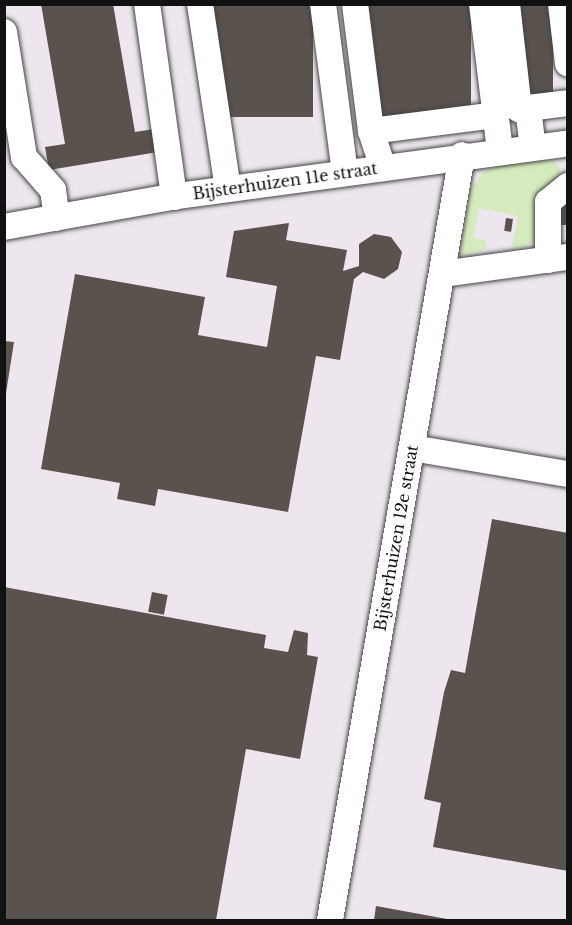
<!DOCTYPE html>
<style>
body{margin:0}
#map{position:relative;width:572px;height:925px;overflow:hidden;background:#fffdf5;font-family:"Libre Baskerville",serif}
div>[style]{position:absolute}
.industrial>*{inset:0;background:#eee6ef;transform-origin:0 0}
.green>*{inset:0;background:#d5ebbd}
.building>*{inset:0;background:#5a524d;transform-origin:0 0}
.roads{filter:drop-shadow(0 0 2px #444) drop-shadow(0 0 2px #444)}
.minor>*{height:26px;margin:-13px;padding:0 13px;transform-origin:13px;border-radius:13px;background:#fff}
span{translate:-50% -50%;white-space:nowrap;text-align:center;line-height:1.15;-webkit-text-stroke:6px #fff;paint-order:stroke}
.street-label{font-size:16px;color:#111}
.frame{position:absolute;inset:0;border:6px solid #111;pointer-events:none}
</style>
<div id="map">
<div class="industrial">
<div style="left:5px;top:5px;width:562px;height:915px"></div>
</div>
<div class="green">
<div style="clip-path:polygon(551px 158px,560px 168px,560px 181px,537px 241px,511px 252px,518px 216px,479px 208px,473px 237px,486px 241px,487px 250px,460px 255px,471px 189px,483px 172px,499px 164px)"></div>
</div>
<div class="building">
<div style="clip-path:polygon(41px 4px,113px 4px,135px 132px,154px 129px,158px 152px,49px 170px,45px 147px,65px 144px)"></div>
<div style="left:207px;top:4px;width:106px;height:113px"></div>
<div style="left:365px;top:4px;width:106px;height:114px"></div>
<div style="left:516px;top:4px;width:37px;height:97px"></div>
<div style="left:568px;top:198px;width:27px;height:8px;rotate:90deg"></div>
<div style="left:506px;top:218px;width:7px;height:13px;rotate:8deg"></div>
<div style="clip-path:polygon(289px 223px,286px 240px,347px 250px,343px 271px,359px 266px,359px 244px,374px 234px,391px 237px,402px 252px,398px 269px,384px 279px,363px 272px,354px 279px,340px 360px,316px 356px,288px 512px,158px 489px,155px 506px,117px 499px,120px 483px,41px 469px,75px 274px,205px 297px,198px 335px,267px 347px,277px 286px,226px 277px,234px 231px)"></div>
<div style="clip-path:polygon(4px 341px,14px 342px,6px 393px,4px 393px)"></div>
<div style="clip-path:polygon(492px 519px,568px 533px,568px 871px,433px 847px,441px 803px,424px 799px,444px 692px,451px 670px,465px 673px)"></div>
<div style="clip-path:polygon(4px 587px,266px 635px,264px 648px,288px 652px,294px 630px,308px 633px,307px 655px,318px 657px,300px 759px,246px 749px,216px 920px,4px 920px)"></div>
<div style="left:152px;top:592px;width:16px;height:20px;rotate:11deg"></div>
<div style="clip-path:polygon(376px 906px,447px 919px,447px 920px,374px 920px)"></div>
</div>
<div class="roads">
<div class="minor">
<div style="left:147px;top:4px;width:195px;rotate:82deg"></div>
<div style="left:200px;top:4px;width:187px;rotate:81.4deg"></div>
<div style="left:323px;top:4px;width:170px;rotate:82.6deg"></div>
<div style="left:355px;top:4px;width:128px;rotate:82.8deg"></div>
<div style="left:371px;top:131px;width:39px;rotate:72deg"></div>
<div style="left:482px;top:4px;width:147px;rotate:83deg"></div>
<div style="left:507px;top:4px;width:106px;rotate:83.5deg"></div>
<div style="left:519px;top:109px;width:9px;rotate:-6deg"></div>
<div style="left:528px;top:108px;width:38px;rotate:83deg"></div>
<div style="left:561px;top:4px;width:60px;rotate:83.3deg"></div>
<div style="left:4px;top:32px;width:127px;rotate:80.9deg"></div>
<div style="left:24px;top:157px;width:44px;rotate:48.7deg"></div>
<div style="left:53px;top:190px;width:28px;rotate:82deg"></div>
<div style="left:528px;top:108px;width:40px;rotate:-7.1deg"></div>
<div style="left:371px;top:131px;width:126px;rotate:-7.3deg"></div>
<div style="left:4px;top:227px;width:170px;rotate:-10.2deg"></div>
<div style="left:171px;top:197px;width:401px;rotate:-7.7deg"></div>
<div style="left:548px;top:260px;width:58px;rotate:-90deg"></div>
<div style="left:548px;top:202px;width:26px;rotate:-39deg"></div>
<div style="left:442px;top:274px;width:127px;rotate:-7.7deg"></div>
<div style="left:412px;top:448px;width:158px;rotate:9.5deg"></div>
<div style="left:330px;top:920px;width:776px;rotate:-80.21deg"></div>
</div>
</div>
<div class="street-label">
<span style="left:285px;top:181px;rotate:-8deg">Bijsterhuizen 11e straat</span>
<span style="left:396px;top:538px;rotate:-80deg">Bijsterhuizen 12e straat</span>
</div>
<div class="frame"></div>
</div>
